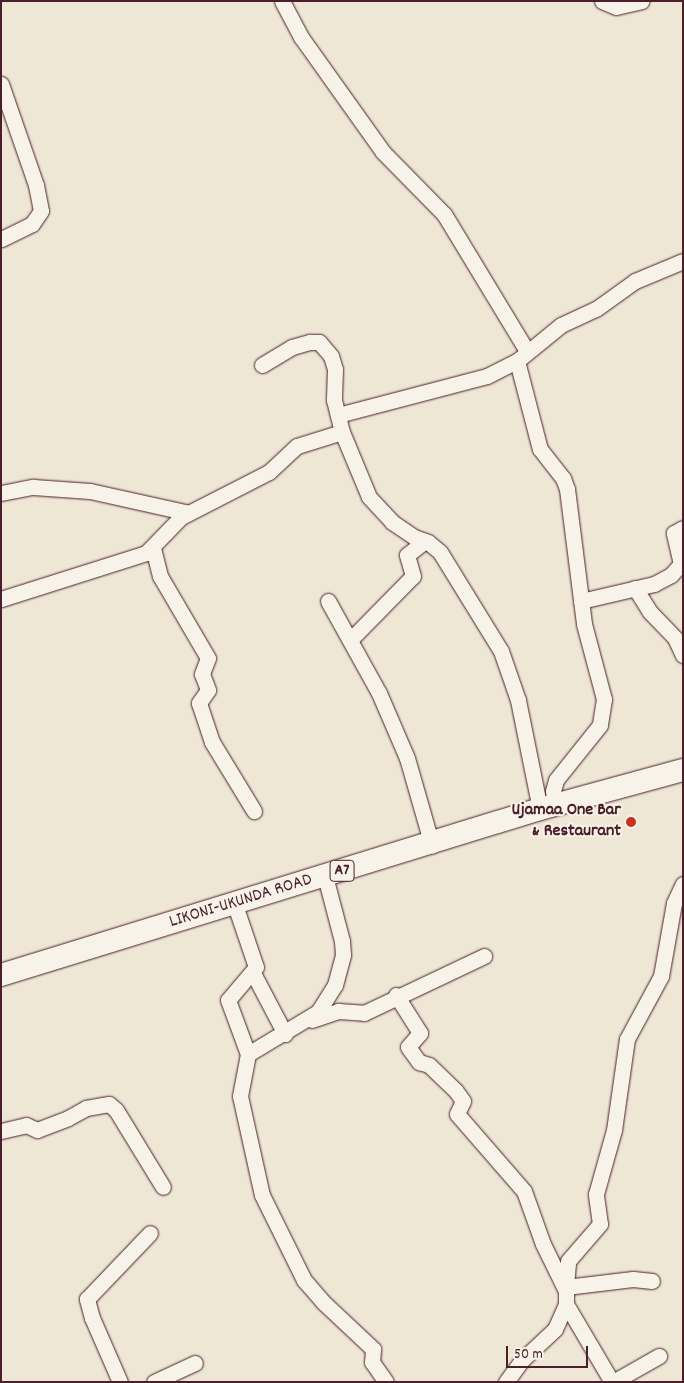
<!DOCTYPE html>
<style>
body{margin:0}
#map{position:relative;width:684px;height:1383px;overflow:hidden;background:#efe7d5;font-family:Dekko,sans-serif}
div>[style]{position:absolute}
.roads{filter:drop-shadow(0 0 1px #4a1f2b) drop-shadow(0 0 1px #4a1f2b)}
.minor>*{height:15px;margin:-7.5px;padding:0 7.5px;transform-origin:7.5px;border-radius:7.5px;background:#f7f3e8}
.highway>*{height:22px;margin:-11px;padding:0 11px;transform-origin:11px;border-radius:11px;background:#f7f3e8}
.dots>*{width:14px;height:14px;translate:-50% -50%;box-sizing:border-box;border:2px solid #f7f3e8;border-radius:50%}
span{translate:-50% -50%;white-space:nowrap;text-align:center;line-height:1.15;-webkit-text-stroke:4px #f7f3e8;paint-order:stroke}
.shield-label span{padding:1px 4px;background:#f7f3e8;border:1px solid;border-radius:4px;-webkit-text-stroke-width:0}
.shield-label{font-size:16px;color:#4a1f2b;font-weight:700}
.poi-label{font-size:18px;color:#4a1f2b;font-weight:700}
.right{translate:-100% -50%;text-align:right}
.street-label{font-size:18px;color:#4a1f2b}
.frame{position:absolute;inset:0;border:2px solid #4a1f2b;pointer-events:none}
.scale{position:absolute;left:506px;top:1346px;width:82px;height:22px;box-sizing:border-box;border:2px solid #4a1f2b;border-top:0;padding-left:6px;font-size:15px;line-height:18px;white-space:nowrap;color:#4a1f2b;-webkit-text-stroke:4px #f7f3e8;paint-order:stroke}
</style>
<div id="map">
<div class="roads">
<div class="minor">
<div style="left:282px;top:1px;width:41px;rotate:62.2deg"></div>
<div style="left:301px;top:37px;width:141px;rotate:54.5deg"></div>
<div style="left:383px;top:152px;width:87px;rotate:45.5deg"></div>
<div style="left:444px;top:214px;width:160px;rotate:58.8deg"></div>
<div style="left:602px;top:1px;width:15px;rotate:23deg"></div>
<div style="left:616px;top:7px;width:26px;rotate:-13deg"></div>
<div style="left:1px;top:84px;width:107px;rotate:70.9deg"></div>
<div style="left:36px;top:185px;width:26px;rotate:79deg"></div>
<div style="left:41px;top:211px;width:16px;rotate:125deg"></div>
<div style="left:32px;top:224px;width:34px;rotate:154deg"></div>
<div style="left:517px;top:361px;width:91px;rotate:75.4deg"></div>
<div style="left:540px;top:449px;width:37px;rotate:52deg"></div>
<div style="left:563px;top:478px;width:12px;rotate:70deg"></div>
<div style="left:567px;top:489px;width:136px;rotate:82.8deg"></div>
<div style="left:584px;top:624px;width:78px;rotate:75.1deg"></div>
<div style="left:604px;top:699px;width:26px;rotate:99deg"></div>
<div style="left:600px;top:725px;width:70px;rotate:128.7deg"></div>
<div style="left:556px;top:780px;width:11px;rotate:105deg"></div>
<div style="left:553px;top:791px;width:14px;rotate:82deg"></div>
<div style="left:262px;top:365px;width:35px;rotate:-31deg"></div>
<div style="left:292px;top:347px;width:19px;rotate:-16deg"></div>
<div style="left:310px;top:342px;width:9px"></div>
<div style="left:319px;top:342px;width:18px;rotate:49deg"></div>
<div style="left:331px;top:356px;width:14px;rotate:73deg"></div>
<div style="left:335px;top:369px;width:31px;rotate:92deg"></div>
<div style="left:334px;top:400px;width:33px;rotate:76deg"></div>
<div style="left:342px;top:432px;width:70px;rotate:67.4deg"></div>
<div style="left:369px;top:497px;width:34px;rotate:47deg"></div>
<div style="left:392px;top:522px;width:27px;rotate:34deg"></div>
<div style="left:414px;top:537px;width:15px;rotate:20deg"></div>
<div style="left:428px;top:542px;width:16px;rotate:40deg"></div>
<div style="left:440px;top:552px;width:116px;rotate:58.4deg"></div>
<div style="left:501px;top:651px;width:52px;rotate:70.9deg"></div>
<div style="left:518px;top:700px;width:111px;rotate:78.6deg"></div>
<div style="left:338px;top:415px;width:154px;rotate:-14.7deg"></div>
<div style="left:487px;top:376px;width:34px;rotate:-27deg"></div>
<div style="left:517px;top:361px;width:57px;rotate:-39.3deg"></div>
<div style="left:561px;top:325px;width:38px;rotate:-25deg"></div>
<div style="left:596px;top:309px;width:48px;rotate:-35.7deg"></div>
<div style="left:635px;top:281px;width:52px;rotate:-22.6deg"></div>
<div style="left:1px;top:493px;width:33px;rotate:-11deg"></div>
<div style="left:33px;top:487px;width:57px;rotate:4deg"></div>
<div style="left:90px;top:491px;width:101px;rotate:12.5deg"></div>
<div style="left:153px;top:548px;width:29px;rotate:76deg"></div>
<div style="left:160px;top:576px;width:95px;rotate:59.7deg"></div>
<div style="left:208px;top:658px;width:17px;rotate:111deg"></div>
<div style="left:202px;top:674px;width:17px;rotate:69deg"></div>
<div style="left:208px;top:690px;width:16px;rotate:125deg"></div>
<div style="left:199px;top:703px;width:41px;rotate:71.6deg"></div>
<div style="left:212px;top:742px;width:81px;rotate:58.7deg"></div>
<div style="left:635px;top:588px;width:28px;rotate:58deg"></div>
<div style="left:650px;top:612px;width:36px;rotate:46deg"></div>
<div style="left:675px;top:638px;width:19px;rotate:65deg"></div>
<div style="left:1px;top:599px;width:152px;rotate:-17.6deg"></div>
<div style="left:146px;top:553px;width:50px;rotate:-45.8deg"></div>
<div style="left:181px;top:517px;width:99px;rotate:-27.1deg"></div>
<div style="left:269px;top:472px;width:38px;rotate:-43deg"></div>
<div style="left:297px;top:446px;width:47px;rotate:-17.3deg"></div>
<div style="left:328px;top:601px;width:105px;rotate:61deg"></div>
<div style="left:379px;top:693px;width:71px;rotate:66.7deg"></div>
<div style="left:407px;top:758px;width:91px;rotate:74deg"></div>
<div style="left:581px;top:601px;width:75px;rotate:-13.1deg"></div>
<div style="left:654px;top:584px;width:19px;rotate:-28deg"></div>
<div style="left:671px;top:575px;width:15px;rotate:-48deg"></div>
<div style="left:681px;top:564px;width:32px;rotate:-103deg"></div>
<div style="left:674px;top:533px;width:10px;rotate:-29deg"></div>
<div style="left:351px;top:639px;width:88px;rotate:-45.5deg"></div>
<div style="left:413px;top:576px;width:22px;rotate:-106deg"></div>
<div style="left:407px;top:555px;width:23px;rotate:-38deg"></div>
<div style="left:235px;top:905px;width:65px;rotate:71.3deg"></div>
<div style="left:256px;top:967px;width:43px;rotate:130.3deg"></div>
<div style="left:228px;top:1000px;width:58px;rotate:69.7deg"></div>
<div style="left:248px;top:1054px;width:43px;rotate:100.8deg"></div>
<div style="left:240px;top:1096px;width:101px;rotate:77.5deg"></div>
<div style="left:262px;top:1195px;width:95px;rotate:63.7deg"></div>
<div style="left:304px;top:1280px;width:29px;rotate:49deg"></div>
<div style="left:323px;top:1302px;width:69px;rotate:43.2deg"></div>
<div style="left:373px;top:1349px;width:13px;rotate:94deg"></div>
<div style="left:372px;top:1362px;width:24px;rotate:55deg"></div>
<div style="left:253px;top:973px;width:69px;rotate:62.3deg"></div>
<div style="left:396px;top:995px;width:45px;rotate:57.7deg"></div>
<div style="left:420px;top:1033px;width:18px;rotate:131deg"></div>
<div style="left:408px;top:1047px;width:19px;rotate:54deg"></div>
<div style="left:419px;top:1062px;width:10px;rotate:17deg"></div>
<div style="left:429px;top:1065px;width:37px;rotate:44deg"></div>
<div style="left:456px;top:1091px;width:12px;rotate:55deg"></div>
<div style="left:463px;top:1101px;width:14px;rotate:115deg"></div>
<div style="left:457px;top:1114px;width:102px;rotate:49deg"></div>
<div style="left:524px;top:1191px;width:56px;rotate:70.3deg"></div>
<div style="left:543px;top:1244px;width:52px;rotate:63.9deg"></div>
<div style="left:566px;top:1291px;width:13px;rotate:90deg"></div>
<div style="left:566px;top:1304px;width:91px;rotate:59.5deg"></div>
<div style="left:312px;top:1020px;width:28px;rotate:-19deg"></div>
<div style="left:338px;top:1011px;width:26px;rotate:4deg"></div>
<div style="left:364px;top:1013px;width:133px;rotate:-25.4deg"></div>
<div style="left:248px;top:1054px;width:82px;rotate:-31deg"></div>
<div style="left:318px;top:1012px;width:32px;rotate:-58deg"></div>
<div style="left:335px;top:985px;width:31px;rotate:-75deg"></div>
<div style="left:343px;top:955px;width:14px;rotate:-94deg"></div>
<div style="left:342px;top:941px;width:67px;rotate:-104.7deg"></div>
<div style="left:1px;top:1131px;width:26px;rotate:-13deg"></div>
<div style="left:26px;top:1125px;width:12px;rotate:24deg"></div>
<div style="left:37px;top:1130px;width:33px;rotate:-21deg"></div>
<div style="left:68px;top:1118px;width:21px;rotate:-29deg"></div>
<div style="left:86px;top:1108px;width:23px;rotate:-10deg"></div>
<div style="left:109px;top:1104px;width:9px;rotate:41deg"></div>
<div style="left:116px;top:1110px;width:90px;rotate:58.6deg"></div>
<div style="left:566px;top:1286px;width:25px;rotate:-85deg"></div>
<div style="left:568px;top:1261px;width:49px;rotate:-49.1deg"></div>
<div style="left:600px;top:1224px;width:30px;rotate:-98deg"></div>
<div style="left:596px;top:1194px;width:66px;rotate:-74.3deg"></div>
<div style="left:614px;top:1130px;width:92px;rotate:-81.9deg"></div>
<div style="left:627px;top:1039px;width:72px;rotate:-61.6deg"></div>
<div style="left:661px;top:976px;width:74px;rotate:-79.9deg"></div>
<div style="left:674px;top:903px;width:21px;rotate:-65deg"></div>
<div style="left:566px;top:1287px;width:67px;rotate:-6.8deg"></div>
<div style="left:633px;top:1279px;width:19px;rotate:6deg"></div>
<div style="left:120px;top:1382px;width:70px;rotate:-113.6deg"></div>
<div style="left:92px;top:1318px;width:20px;rotate:-105deg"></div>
<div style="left:87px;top:1299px;width:91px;rotate:-46.3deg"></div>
<div style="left:154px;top:1382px;width:45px;rotate:-24.9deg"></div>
<div style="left:506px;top:1382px;width:27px;rotate:-54deg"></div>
<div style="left:522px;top:1360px;width:45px;rotate:-43.2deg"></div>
<div style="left:555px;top:1329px;width:27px;rotate:-66deg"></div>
<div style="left:613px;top:1382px;width:53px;rotate:-29.5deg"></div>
</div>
<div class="highway">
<div style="left:1px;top:975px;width:564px;rotate:-17.12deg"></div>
<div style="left:540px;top:809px;width:148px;rotate:-15.3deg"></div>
</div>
</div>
<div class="dots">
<div style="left:631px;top:822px;background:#c8321e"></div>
</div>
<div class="shield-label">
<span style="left:342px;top:871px">A7</span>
</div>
<div class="poi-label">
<span class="right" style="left:621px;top:822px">Ujamaa One Bar<br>&amp; Restaurant</span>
</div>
<div class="street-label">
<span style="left:241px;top:902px;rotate:-17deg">LIKONI-UKUNDA ROAD</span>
</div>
<div class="frame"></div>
<div class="scale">50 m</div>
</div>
